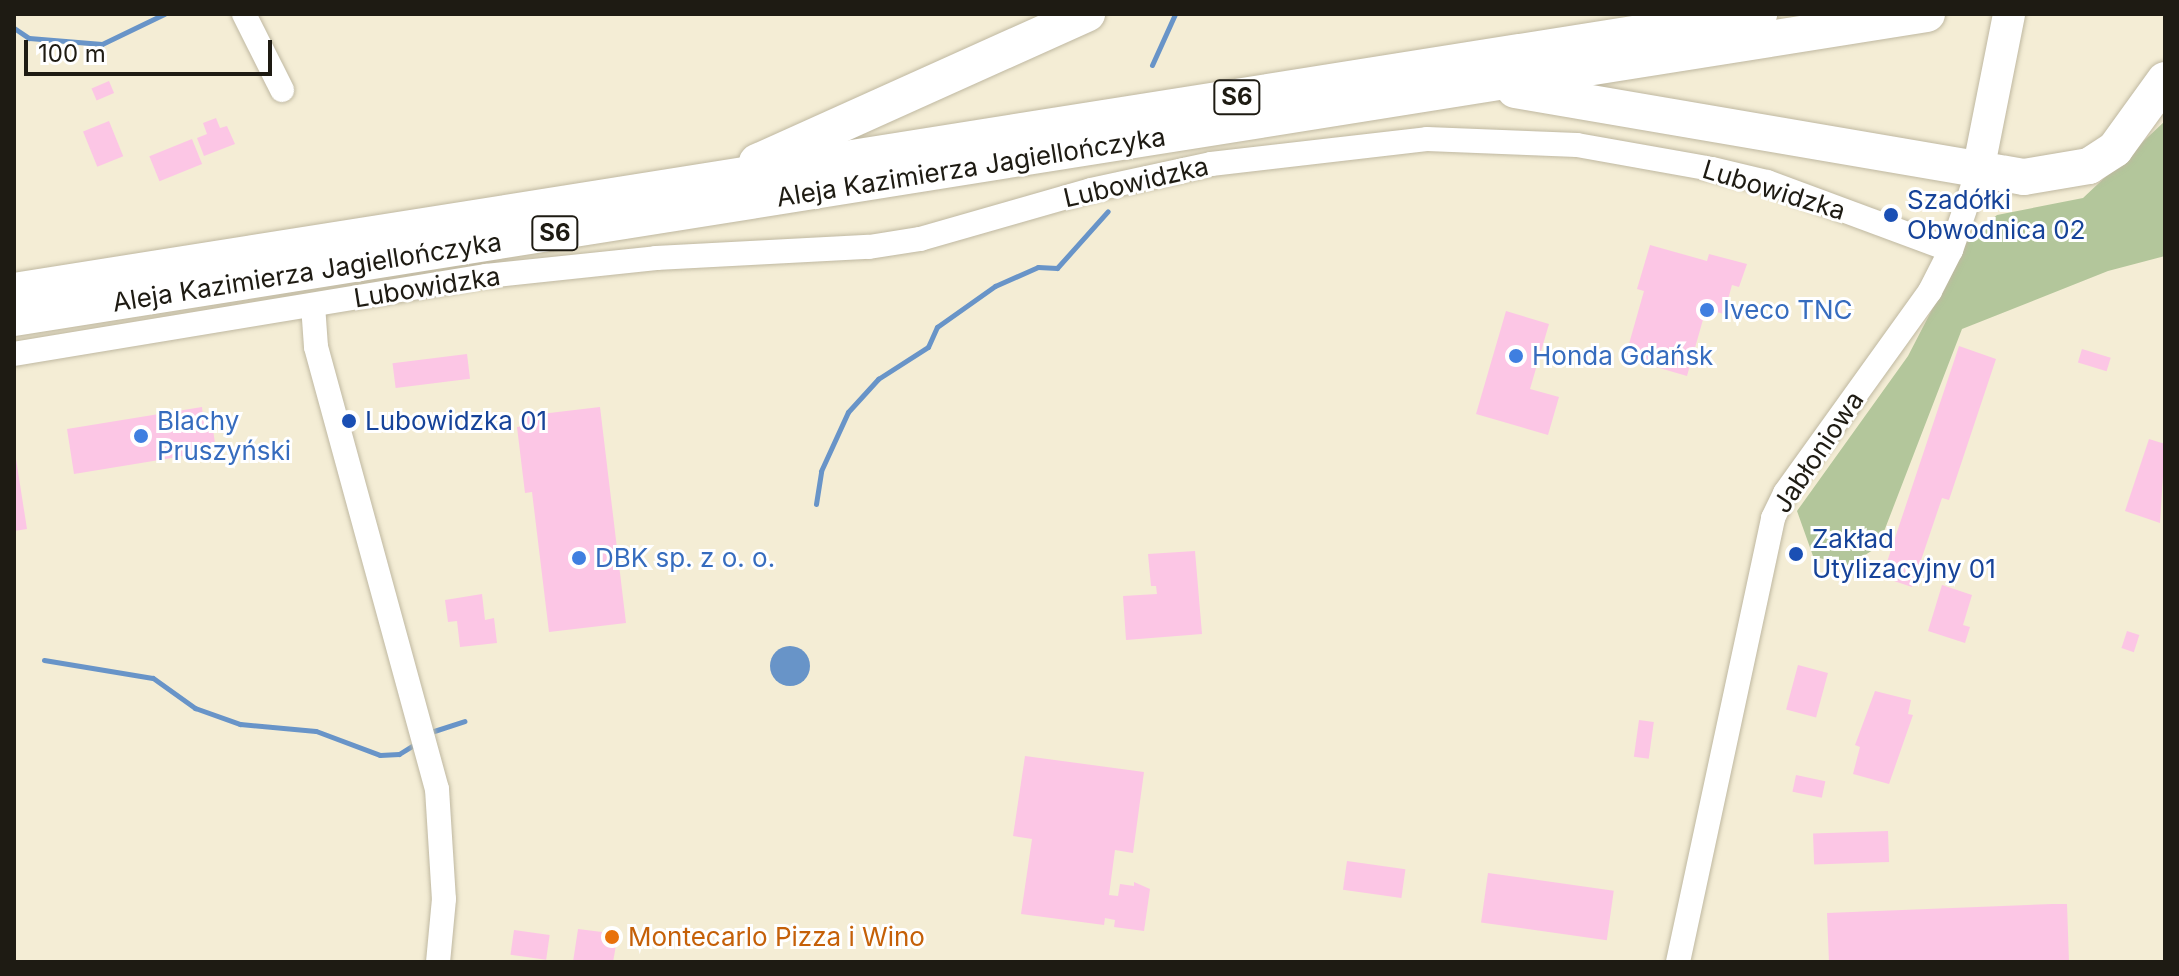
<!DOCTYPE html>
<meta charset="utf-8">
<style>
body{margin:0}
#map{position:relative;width:2179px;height:976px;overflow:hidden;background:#f4edd5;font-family:Inter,sans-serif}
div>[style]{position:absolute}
.green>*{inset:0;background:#b3c69b}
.water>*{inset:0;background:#6894c8}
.round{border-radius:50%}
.stream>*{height:5px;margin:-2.5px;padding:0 2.5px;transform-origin:2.5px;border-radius:2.5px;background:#6894c8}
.building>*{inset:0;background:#fcc6e5;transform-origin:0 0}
.roads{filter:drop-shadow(0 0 2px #bfb8a1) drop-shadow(0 0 2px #bfb8a1)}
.minor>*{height:24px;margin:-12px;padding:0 12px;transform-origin:12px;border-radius:12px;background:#fff}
.major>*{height:32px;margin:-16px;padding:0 16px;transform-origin:16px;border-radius:16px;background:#fff}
.highway>*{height:36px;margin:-18px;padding:0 18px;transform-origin:18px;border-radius:18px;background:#fff}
.dots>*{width:22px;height:22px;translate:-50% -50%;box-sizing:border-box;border:4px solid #fff;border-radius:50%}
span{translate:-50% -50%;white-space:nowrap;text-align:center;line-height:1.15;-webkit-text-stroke:6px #fff;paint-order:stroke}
.shield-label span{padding:2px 6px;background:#fff;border:2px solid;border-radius:6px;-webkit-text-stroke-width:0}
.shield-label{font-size:24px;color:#1e1b13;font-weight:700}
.street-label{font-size:26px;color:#1e1b13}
.transit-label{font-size:26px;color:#164399}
.left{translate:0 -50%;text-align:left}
.shop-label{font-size:26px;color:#366cbe}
.food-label{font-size:26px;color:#c56008}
.frame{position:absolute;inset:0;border:16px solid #1e1b13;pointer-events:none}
.scale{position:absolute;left:24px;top:40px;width:248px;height:36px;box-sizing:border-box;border:4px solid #1e1b13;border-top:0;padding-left:10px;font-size:24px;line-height:28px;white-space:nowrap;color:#1e1b13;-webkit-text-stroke:6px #fff;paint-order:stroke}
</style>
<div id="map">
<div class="green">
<div style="clip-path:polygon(2165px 121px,2165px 256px,2108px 271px,1962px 329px,1878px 547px,1847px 566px,1813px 556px,1797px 511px,1908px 356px,1969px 238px,1997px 215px,2083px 198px)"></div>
</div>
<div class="water">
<div class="round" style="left:770px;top:646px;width:40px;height:40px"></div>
</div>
<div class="stream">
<div style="left:14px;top:28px;width:18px;rotate:34deg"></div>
<div style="left:29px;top:38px;width:73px;rotate:4.7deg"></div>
<div style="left:102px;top:44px;width:69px;rotate:-25.8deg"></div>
<div style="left:1152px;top:65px;width:56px;rotate:-65.7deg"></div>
<div style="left:816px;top:504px;width:33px;rotate:-81deg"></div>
<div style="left:821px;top:471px;width:65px;rotate:-65.4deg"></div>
<div style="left:848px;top:412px;width:45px;rotate:-47.7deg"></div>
<div style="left:878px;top:379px;width:59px;rotate:-32.6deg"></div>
<div style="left:928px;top:347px;width:22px;rotate:-66deg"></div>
<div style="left:937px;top:327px;width:71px;rotate:-35.3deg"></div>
<div style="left:995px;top:286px;width:47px;rotate:-23.8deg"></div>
<div style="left:1038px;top:267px;width:19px;rotate:3deg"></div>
<div style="left:1057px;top:268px;width:76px;rotate:-48.2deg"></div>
<div style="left:44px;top:660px;width:110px;rotate:9.4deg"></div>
<div style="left:153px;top:678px;width:52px;rotate:35.5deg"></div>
<div style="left:195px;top:708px;width:48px;rotate:19.6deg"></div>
<div style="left:240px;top:724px;width:76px;rotate:5.3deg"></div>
<div style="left:316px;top:731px;width:68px;rotate:20.6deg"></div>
<div style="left:380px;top:755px;width:19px;rotate:-3deg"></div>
<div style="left:399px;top:754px;width:15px;rotate:-32deg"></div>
<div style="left:434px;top:731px;width:32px;rotate:-18deg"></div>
</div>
<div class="building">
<div style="left:109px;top:81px;width:13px;height:19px;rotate:67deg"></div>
<div style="clip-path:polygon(216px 118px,220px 128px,227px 126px,235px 144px,204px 156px,197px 138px,207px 134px,203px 123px)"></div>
<div style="left:109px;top:121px;width:38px;height:28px;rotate:68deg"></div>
<div style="left:192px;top:139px;width:27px;height:46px;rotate:68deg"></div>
<div style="clip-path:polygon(1650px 245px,1707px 261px,1709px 254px,1747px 264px,1739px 287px,1732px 285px,1724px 314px,1706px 309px,1687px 376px,1625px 358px,1644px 291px,1637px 289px)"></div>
<div style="clip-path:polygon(1506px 311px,1549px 324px,1530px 389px,1559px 397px,1548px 435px,1476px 414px)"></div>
<div style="clip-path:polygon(1959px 346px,1996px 359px,1949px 500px,1942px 498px,1912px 587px,1882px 577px)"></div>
<div style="left:2082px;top:349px;width:30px;height:14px;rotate:17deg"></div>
<div style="left:467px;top:354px;width:25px;height:75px;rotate:83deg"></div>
<div style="clip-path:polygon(202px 407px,203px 417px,211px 416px,215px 443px,207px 444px,208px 452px,74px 474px,67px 429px)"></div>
<div style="clip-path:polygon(600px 407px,626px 623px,549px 632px,532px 492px,525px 493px,517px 427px,525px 426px,524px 416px)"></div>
<div style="clip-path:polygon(2149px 439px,2165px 444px,2160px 523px,2125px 511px)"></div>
<div style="clip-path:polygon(16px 459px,27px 529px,14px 531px,14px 460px)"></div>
<div style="clip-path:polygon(1195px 551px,1202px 634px,1126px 640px,1123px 596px,1157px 594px,1156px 586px,1151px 586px,1148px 554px)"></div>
<div style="clip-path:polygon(1942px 585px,1972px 595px,1963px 625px,1970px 627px,1965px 643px,1928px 631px)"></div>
<div style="clip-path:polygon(482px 594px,485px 620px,494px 618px,497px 643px,460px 647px,457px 621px,448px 622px,445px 600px)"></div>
<div style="left:2127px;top:631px;width:13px;height:18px;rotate:18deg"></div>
<div style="left:1798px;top:665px;width:31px;height:46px;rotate:15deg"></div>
<div style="clip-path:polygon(1875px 691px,1911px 700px,1908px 714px,1913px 715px,1889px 784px,1853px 774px,1860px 747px,1855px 745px)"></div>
<div style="left:1639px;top:720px;width:15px;height:37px;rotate:8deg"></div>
<div style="clip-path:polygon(1025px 756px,1144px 772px,1133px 853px,1115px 850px,1109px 895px,1118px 896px,1120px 884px,1134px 886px,1134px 882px,1150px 889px,1144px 931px,1114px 927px,1115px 920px,1105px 918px,1104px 925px,1021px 914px,1032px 839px,1013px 836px)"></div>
<div style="left:1796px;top:775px;width:30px;height:17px;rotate:12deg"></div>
<div style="left:1888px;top:831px;width:31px;height:75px;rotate:88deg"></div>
<div style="left:1347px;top:861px;width:59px;height:29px;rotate:8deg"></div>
<div style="left:1488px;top:873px;width:127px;height:50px;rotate:8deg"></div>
<div style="clip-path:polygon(2052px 904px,2067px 904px,2069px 962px,1829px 962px,1827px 913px)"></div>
<div style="clip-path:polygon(578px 929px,618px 934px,613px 962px,573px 962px)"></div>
<div style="left:514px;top:930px;width:36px;height:25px;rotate:8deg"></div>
</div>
<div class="roads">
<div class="minor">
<div style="left:244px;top:14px;width:85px;rotate:63.4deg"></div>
<div style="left:313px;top:305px;width:42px;rotate:85.9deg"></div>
<div style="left:316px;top:347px;width:458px;rotate:74.7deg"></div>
<div style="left:437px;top:789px;width:110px;rotate:86.4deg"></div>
<div style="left:444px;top:899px;width:63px;rotate:95.4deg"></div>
<div style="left:14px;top:354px;width:478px;rotate:-9.4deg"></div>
<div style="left:486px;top:276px;width:171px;rotate:-6deg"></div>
<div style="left:656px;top:258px;width:213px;rotate:-3deg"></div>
<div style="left:869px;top:247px;width:52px;rotate:-8.9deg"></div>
<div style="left:920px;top:239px;width:178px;rotate:-16deg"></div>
<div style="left:1091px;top:190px;width:123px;rotate:-12.2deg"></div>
<div style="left:1211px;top:164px;width:217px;rotate:-6.6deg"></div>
<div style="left:1427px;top:139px;width:150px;rotate:2.3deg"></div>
<div style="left:1577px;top:145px;width:137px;rotate:10.1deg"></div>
<div style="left:1712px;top:169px;width:57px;rotate:13.3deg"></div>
<div style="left:1767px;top:182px;width:196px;rotate:20.3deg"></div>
<div style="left:1678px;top:962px;width:454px;rotate:-77.9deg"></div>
<div style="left:1773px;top:518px;width:28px;rotate:-64deg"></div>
<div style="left:1785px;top:493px;width:249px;rotate:-54.3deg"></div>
<div style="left:1930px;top:291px;width:46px;rotate:-62.9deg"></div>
<div style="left:1951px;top:250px;width:83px;rotate:-71.1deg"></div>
</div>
<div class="major">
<div style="left:1978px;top:171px;width:160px;rotate:-78.8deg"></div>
</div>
<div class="highway">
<div style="left:1515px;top:90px;width:516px;rotate:9.7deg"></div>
<div style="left:2024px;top:177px;width:66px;rotate:-9.6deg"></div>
<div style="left:2089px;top:166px;width:31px;rotate:-33deg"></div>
<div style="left:2115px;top:149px;width:85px;rotate:-54.1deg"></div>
<div style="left:757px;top:162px;width:362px;rotate:-24.2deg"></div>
<div style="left:14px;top:291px;width:1767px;rotate:-9.02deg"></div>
<div style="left:14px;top:318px;width:1937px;rotate:-9.03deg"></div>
</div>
</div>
<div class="dots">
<div style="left:1891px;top:215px;background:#1a4fb4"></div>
<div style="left:1707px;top:310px;background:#3f7fe0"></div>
<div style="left:1516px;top:356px;background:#3f7fe0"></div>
<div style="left:349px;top:421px;background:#1a4fb4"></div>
<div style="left:141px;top:436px;background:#3f7fe0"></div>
<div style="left:1796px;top:554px;background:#1a4fb4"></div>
<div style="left:579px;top:558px;background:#3f7fe0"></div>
<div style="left:612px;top:937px;background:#e8710a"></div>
</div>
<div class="shield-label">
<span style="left:1237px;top:97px">S6</span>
<span style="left:555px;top:233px">S6</span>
</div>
<div class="street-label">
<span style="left:971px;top:167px;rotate:-9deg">Aleja Kazimierza Jagiellończyka</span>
<span style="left:1136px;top:182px;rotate:-13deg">Lubowidzka</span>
<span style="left:1774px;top:190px;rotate:17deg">Lubowidzka</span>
<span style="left:307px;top:272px;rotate:-9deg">Aleja Kazimierza Jagiellończyka</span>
<span style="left:427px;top:287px;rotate:-9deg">Lubowidzka</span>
<span style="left:1818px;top:452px;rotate:-56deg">Jabłoniowa</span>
</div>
<div class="transit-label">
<span class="left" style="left:1907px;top:215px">Szadółki<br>Obwodnica 02</span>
<span class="left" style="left:365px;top:421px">Lubowidzka 01</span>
<span class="left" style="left:1812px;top:554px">Zakład<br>Utylizacyjny 01</span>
</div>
<div class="shop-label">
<span class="left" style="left:1723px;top:310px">Iveco TNC</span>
<span class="left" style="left:1532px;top:356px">Honda Gdańsk</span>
<span class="left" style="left:157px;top:436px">Blachy<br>Pruszyński</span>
<span class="left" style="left:595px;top:558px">DBK sp. z o. o.</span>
</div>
<div class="food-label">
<span class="left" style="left:628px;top:937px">Montecarlo Pizza i Wino</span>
</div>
<div class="frame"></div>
<div class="scale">100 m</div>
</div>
